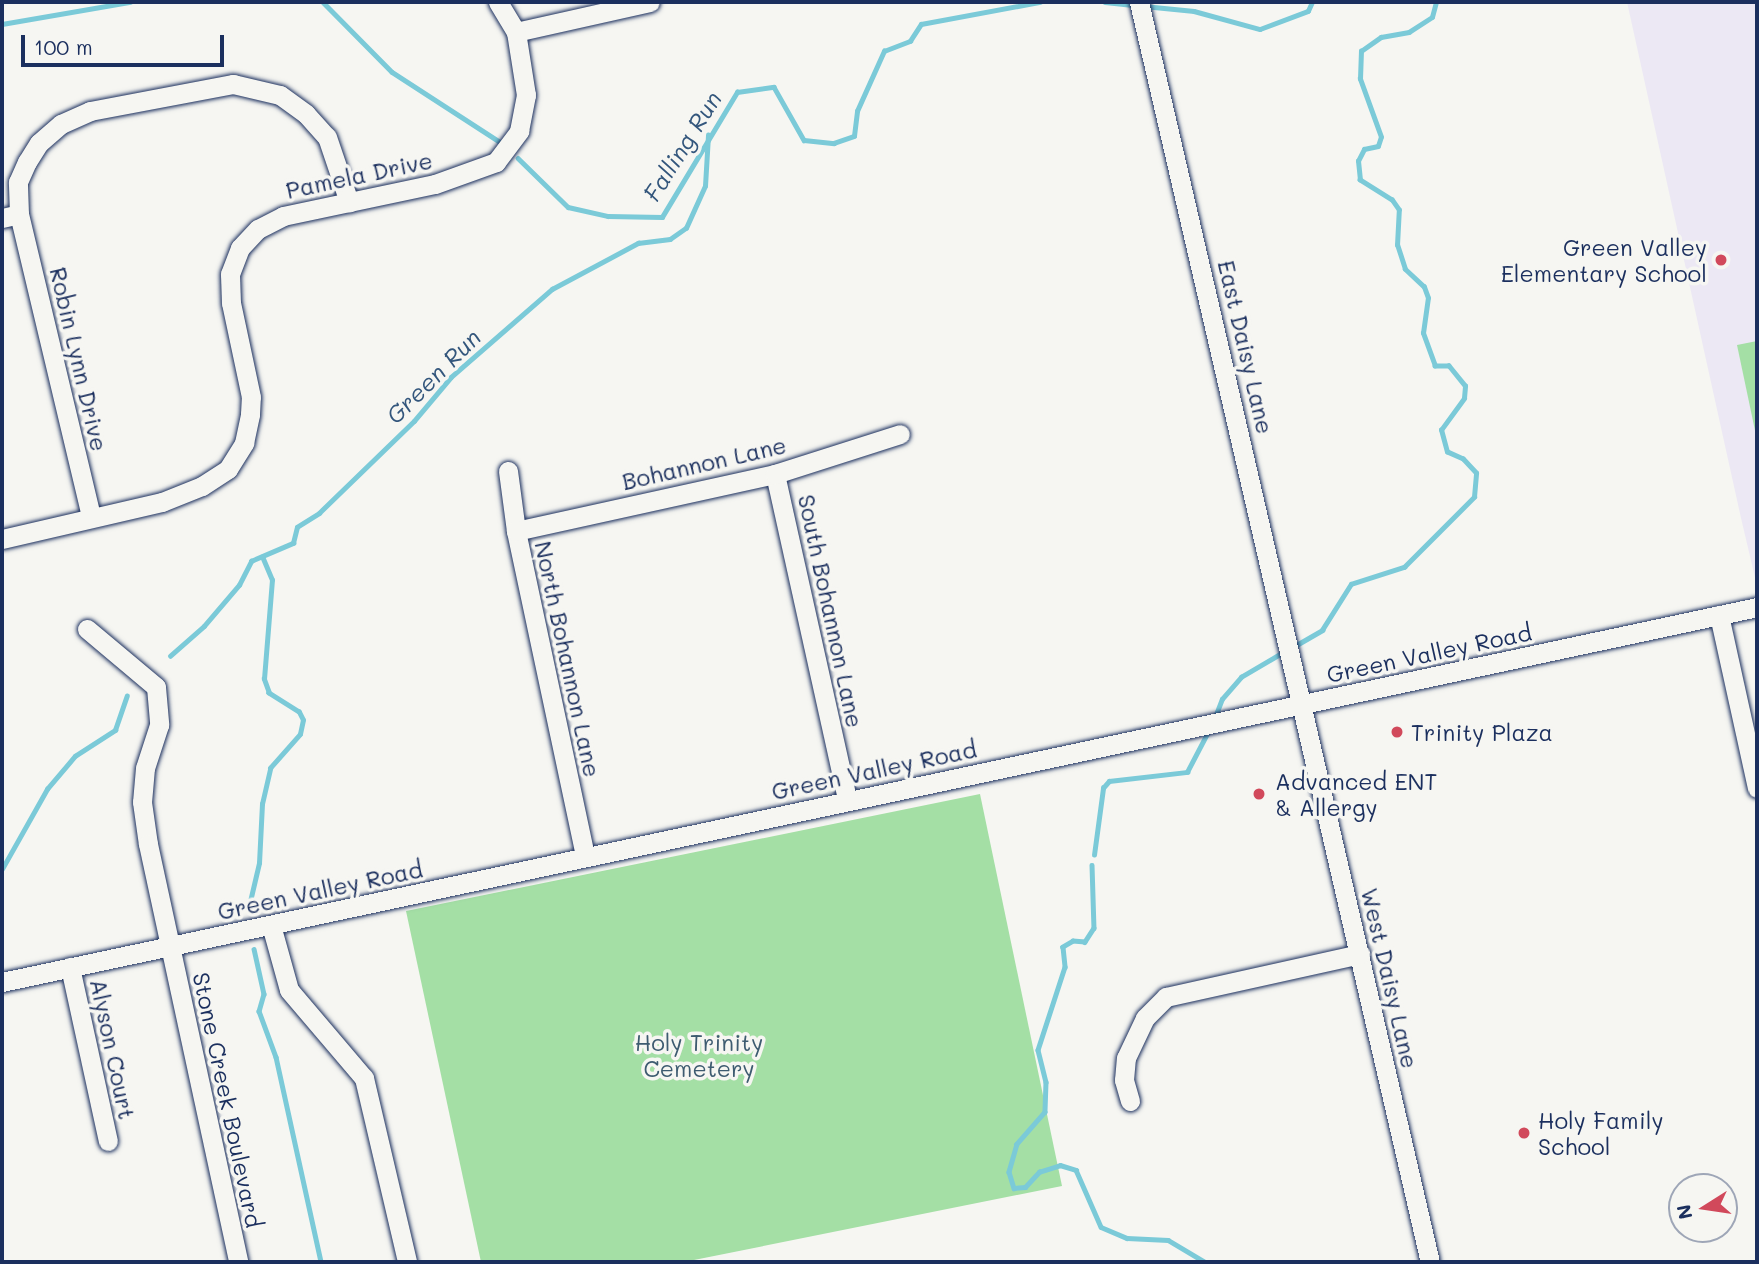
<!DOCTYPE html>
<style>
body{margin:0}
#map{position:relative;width:1759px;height:1264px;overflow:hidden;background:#f6f6f2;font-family:Mali,sans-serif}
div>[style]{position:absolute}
.built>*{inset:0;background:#ece8f4}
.green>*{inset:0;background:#a4dfa5}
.stream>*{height:4.5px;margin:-2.25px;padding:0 2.25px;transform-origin:2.25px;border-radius:2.25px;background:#7bcad8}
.roads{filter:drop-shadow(0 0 2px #1b2f5e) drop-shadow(0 0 2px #1b2f5e)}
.minor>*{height:19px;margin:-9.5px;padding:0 9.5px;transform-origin:9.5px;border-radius:9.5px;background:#f6f6f2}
.dots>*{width:19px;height:19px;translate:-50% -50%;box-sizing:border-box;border:4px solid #f6f6f2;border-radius:50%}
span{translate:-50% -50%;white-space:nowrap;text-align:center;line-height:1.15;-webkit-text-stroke:7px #f6f6f2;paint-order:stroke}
.street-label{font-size:23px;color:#1b2f5e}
.poi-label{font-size:23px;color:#1b2f5e}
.right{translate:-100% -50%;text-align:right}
.left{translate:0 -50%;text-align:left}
.park-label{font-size:23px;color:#3d5b70}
.water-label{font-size:24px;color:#33567c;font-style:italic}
.frame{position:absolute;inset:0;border:4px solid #1b2f5e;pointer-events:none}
.north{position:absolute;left:1668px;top:1173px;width:70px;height:70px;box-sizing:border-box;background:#f6f6f2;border:2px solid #9ea6b7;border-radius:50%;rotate:258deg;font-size:19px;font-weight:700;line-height:28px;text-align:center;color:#1b2f5e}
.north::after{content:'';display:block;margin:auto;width:24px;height:32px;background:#d1495b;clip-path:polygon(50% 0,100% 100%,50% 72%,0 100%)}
.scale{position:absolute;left:21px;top:35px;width:203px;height:32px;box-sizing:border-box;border:4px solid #1b2f5e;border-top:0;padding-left:9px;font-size:21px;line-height:24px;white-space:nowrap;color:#1b2f5e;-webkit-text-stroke:5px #f6f6f2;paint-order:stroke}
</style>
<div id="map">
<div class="built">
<div style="clip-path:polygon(1627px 2px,1757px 2px,1757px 586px,1741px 518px)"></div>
</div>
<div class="green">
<div style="clip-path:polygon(1757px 341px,1757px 440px,1737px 345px)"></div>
<div style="clip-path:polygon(980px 794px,1062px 1186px,684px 1262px,481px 1262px,406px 911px)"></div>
</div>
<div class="stream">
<div style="left:323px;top:2px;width:98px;rotate:45.4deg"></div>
<div style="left:392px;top:72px;width:129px;rotate:32.9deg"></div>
<div style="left:1105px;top:2px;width:30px;rotate:6deg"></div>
<div style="left:1144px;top:6px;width:50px;rotate:5.7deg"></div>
<div style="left:1194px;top:11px;width:68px;rotate:15.3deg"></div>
<div style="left:1260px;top:29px;width:51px;rotate:-20.6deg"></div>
<div style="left:1308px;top:11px;width:10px;rotate:-66deg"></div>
<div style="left:2px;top:24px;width:130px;rotate:-9.8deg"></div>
<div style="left:518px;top:158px;width:70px;rotate:44.4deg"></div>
<div style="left:568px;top:207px;width:41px;rotate:12.7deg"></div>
<div style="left:608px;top:216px;width:54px;rotate:1.1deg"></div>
<div style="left:662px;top:217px;width:146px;rotate:-59deg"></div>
<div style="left:737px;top:92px;width:37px;rotate:-8deg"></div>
<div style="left:774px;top:87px;width:61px;rotate:60.5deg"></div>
<div style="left:804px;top:140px;width:30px;rotate:6deg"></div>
<div style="left:834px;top:143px;width:21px;rotate:-19deg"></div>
<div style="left:854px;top:136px;width:25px;rotate:-83deg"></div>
<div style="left:857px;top:111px;width:66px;rotate:-65.8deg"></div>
<div style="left:884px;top:51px;width:28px;rotate:-21deg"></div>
<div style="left:910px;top:41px;width:20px;rotate:-57deg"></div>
<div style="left:921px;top:24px;width:121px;rotate:-10.5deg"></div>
<div style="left:1293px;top:647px;width:34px;rotate:-30deg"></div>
<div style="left:1322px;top:630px;width:54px;rotate:-57.8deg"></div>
<div style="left:1351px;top:584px;width:56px;rotate:-17.8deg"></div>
<div style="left:1404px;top:567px;width:99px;rotate:-45deg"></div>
<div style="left:1474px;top:497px;width:24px;rotate:-85deg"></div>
<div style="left:1476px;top:473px;width:19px;rotate:-133deg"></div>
<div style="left:1463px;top:459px;width:17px;rotate:-156deg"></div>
<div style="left:1447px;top:452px;width:23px;rotate:-105deg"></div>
<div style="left:1441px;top:430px;width:39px;rotate:-54deg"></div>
<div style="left:1464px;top:398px;width:12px;rotate:-85deg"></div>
<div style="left:1465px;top:386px;width:26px;rotate:-129deg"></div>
<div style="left:1449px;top:366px;width:14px;rotate:180deg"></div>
<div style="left:1435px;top:366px;width:35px;rotate:-110deg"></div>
<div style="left:1423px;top:333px;width:35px;rotate:-82deg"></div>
<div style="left:1428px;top:298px;width:12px;rotate:-110deg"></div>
<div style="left:1424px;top:287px;width:26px;rotate:-137deg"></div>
<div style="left:1405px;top:269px;width:25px;rotate:-108deg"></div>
<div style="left:1397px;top:245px;width:35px;rotate:-87deg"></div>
<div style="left:1399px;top:210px;width:12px;rotate:-125deg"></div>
<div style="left:1392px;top:200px;width:38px;rotate:-148deg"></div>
<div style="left:1360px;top:180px;width:19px;rotate:-96deg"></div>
<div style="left:1358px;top:161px;width:13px;rotate:-63deg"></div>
<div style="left:1364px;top:149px;width:14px;rotate:-12deg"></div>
<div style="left:1378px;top:146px;width:9px;rotate:-72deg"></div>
<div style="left:1381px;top:137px;width:62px;rotate:-109.9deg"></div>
<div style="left:1360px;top:79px;width:28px;rotate:-88deg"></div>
<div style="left:1361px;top:51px;width:24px;rotate:-35deg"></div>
<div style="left:1381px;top:37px;width:28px;rotate:-10deg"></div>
<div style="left:1409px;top:32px;width:27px;rotate:-33deg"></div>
<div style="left:1432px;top:17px;width:16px;rotate:-75deg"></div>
<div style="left:170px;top:656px;width:45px;rotate:-41.4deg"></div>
<div style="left:204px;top:626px;width:54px;rotate:-49.5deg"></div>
<div style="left:239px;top:585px;width:27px;rotate:-63deg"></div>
<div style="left:251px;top:561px;width:46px;rotate:-23.2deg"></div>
<div style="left:293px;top:543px;width:16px;rotate:-76deg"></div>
<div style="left:297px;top:527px;width:26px;rotate:-32deg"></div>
<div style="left:319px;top:513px;width:132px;rotate:-44.1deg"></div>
<div style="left:414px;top:421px;width:57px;rotate:-49.9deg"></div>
<div style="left:451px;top:377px;width:134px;rotate:-41.1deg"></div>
<div style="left:552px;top:289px;width:98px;rotate:-28.1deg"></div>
<div style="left:638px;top:243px;width:32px;rotate:-7deg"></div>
<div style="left:670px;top:239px;width:19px;rotate:-35deg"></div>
<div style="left:686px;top:228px;width:46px;rotate:-65.7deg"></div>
<div style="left:705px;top:186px;width:51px;rotate:-86.6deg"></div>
<div style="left:1215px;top:717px;width:19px;rotate:-69deg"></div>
<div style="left:1222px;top:699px;width:29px;rotate:-49deg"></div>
<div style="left:1241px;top:677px;width:51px;rotate:-30.6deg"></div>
<div style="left:1094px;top:855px;width:68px;rotate:-82.3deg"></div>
<div style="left:1103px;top:788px;width:9px;rotate:-49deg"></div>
<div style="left:1109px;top:781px;width:79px;rotate:-6.6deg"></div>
<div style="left:1187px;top:772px;width:50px;rotate:-62.4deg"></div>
<div style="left:1092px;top:865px;width:63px;rotate:88.2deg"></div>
<div style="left:1094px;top:928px;width:17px;rotate:123deg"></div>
<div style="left:1085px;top:942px;width:12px;rotate:-175deg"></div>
<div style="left:1073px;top:941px;width:12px;rotate:149deg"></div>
<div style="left:1063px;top:947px;width:20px;rotate:84deg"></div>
<div style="left:1065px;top:967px;width:87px;rotate:108deg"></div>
<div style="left:1038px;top:1050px;width:33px;rotate:76deg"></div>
<div style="left:1046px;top:1082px;width:30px;rotate:92deg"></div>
<div style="left:1045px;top:1112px;width:43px;rotate:131.2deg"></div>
<div style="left:1017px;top:1144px;width:29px;rotate:106deg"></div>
<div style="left:1009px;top:1172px;width:17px;rotate:73deg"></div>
<div style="left:1014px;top:1188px;width:11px;rotate:-5deg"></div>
<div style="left:1025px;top:1187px;width:21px;rotate:-47deg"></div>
<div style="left:1039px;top:1172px;width:22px;rotate:-18deg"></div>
<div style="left:1060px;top:1165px;width:17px;rotate:17deg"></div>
<div style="left:1076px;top:1170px;width:62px;rotate:66.3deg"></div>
<div style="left:1101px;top:1227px;width:28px;rotate:23deg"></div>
<div style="left:1127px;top:1238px;width:41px;rotate:2.8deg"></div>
<div style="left:1168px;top:1240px;width:43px;rotate:30.7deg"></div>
<div style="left:2px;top:869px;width:92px;rotate:-60.6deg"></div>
<div style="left:47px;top:789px;width:43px;rotate:-49.7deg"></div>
<div style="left:75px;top:756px;width:48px;rotate:-33deg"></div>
<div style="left:115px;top:730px;width:36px;rotate:-71deg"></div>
<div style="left:248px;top:910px;width:48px;rotate:-76.8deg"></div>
<div style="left:259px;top:863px;width:59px;rotate:-87.1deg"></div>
<div style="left:262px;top:804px;width:37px;rotate:-77deg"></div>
<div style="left:270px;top:768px;width:45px;rotate:-48.6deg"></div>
<div style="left:300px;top:734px;width:14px;rotate:-78deg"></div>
<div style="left:303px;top:720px;width:9px;rotate:-117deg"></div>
<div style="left:299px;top:712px;width:36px;rotate:-148deg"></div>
<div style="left:269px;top:693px;width:15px;rotate:-110deg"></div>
<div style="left:264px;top:679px;width:99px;rotate:-85.4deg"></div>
<div style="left:272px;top:580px;width:25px;rotate:-113deg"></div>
<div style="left:254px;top:949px;width:46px;rotate:77.5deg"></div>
<div style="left:264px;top:994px;width:18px;rotate:106deg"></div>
<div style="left:259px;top:1011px;width:49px;rotate:69.7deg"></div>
<div style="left:276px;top:1057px;width:210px;rotate:77.6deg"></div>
</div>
<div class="roads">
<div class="minor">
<div style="left:1139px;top:2px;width:1293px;rotate:77deg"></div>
<div style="left:516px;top:32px;width:137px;rotate:-12.6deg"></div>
<div style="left:19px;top:214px;width:311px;rotate:76.6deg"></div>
<div style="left:2px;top:218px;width:17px;rotate:-13deg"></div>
<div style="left:19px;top:214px;width:32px;rotate:-92deg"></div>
<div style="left:18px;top:182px;width:22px;rotate:-66deg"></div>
<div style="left:27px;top:162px;width:22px;rotate:-58deg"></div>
<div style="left:39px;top:143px;width:29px;rotate:-41deg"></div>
<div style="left:61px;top:124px;width:32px;rotate:-24deg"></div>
<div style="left:90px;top:111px;width:146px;rotate:-10.7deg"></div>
<div style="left:233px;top:84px;width:48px;rotate:13.2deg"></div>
<div style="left:280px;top:95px;width:32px;rotate:36deg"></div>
<div style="left:306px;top:114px;width:31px;rotate:48deg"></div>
<div style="left:327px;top:137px;width:69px;rotate:71.3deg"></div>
<div style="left:508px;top:471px;width:61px;rotate:82.4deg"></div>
<div style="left:516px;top:531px;width:333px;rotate:78deg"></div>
<div style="left:775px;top:474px;width:334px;rotate:77.5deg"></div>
<div style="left:516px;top:531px;width:265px;rotate:-12.4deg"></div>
<div style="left:775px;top:474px;width:131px;rotate:-17.7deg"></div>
<div style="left:2px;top:539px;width:164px;rotate:-13deg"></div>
<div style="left:162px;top:502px;width:43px;rotate:-21.8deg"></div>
<div style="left:202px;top:486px;width:31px;rotate:-33deg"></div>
<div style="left:228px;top:469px;width:31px;rotate:-58deg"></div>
<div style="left:244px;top:443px;width:30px;rotate:-78deg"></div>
<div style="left:250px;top:414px;width:17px;rotate:-87deg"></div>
<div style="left:251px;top:397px;width:96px;rotate:-102deg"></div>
<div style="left:231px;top:303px;width:29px;rotate:-92deg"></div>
<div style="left:230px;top:274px;width:28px;rotate:-69deg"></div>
<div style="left:240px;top:248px;width:26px;rotate:-47deg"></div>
<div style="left:258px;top:229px;width:28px;rotate:-27deg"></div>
<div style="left:283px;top:216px;width:155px;rotate:-11.9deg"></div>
<div style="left:435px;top:184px;width:65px;rotate:-19.8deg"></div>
<div style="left:496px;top:162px;width:39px;rotate:-53deg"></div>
<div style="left:519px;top:131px;width:37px;rotate:-79deg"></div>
<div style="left:526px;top:95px;width:64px;rotate:-99deg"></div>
<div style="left:516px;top:32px;width:35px;rotate:-121deg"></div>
<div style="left:1719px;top:615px;width:177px;rotate:77.6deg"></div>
<div style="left:87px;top:629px;width:90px;rotate:40deg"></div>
<div style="left:156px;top:687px;width:38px;rotate:85deg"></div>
<div style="left:159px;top:725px;width:45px;rotate:108deg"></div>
<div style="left:145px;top:768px;width:34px;rotate:95deg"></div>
<div style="left:142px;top:802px;width:42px;rotate:81.9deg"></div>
<div style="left:148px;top:844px;width:428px;rotate:77.8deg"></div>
<div style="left:271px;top:925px;width:67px;rotate:74.5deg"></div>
<div style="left:289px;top:990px;width:116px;rotate:49.6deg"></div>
<div style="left:364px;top:1078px;width:189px;rotate:76.8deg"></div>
<div style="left:70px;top:967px;width:178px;rotate:77.7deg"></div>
<div style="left:2px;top:982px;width:1795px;rotate:-12.06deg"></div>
<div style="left:1130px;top:1101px;width:22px;rotate:-106deg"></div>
<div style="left:1124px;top:1080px;width:22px;rotate:-85deg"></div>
<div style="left:1126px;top:1058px;width:44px;rotate:-64.6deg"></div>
<div style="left:1145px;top:1018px;width:30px;rotate:-45deg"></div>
<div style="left:1166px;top:997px;width:199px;rotate:-12.5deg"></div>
</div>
</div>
<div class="dots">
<div style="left:1721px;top:260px;background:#d1495b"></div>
<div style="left:1397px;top:732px;background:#d1495b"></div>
<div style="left:1259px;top:794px;background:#d1495b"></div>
<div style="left:1524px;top:1133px;background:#d1495b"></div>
</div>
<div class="street-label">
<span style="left:359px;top:175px;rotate:-12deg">Pamela Drive</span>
<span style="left:1246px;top:347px;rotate:77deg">East Daisy Lane</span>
<span style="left:79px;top:359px;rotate:77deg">Robin Lynn Drive</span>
<span style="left:704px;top:463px;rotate:-13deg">Bohannon Lane</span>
<span style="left:831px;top:611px;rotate:78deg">South Bohannon Lane</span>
<span style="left:1429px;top:653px;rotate:-12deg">Green Valley Road</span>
<span style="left:568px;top:659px;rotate:78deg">North Bohannon Lane</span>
<span style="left:874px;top:770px;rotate:-12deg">Green Valley Road</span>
<span style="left:320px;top:890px;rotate:-12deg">Green Valley Road</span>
<span style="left:1390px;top:978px;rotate:77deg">West Daisy Lane</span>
<span style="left:113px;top:1049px;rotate:78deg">Alyson Court</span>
<span style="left:228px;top:1100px;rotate:78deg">Stone Creek Boulevard</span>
</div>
<div class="poi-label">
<span class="right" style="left:1707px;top:260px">Green Valley<br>Elementary School</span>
<span class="left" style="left:1411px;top:732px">Trinity Plaza</span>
<span class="left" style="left:1275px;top:794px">Advanced ENT<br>&amp; Allergy</span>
<span class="left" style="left:1538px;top:1133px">Holy Family<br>School</span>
</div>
<div class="park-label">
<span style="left:699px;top:1055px">Holy Trinity<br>Cemetery</span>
</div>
<div class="water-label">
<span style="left:682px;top:146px;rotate:-58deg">Falling Run</span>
<span style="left:433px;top:376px;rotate:-45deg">Green Run</span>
</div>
<div class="frame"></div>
<div class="north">N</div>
<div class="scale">100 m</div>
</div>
